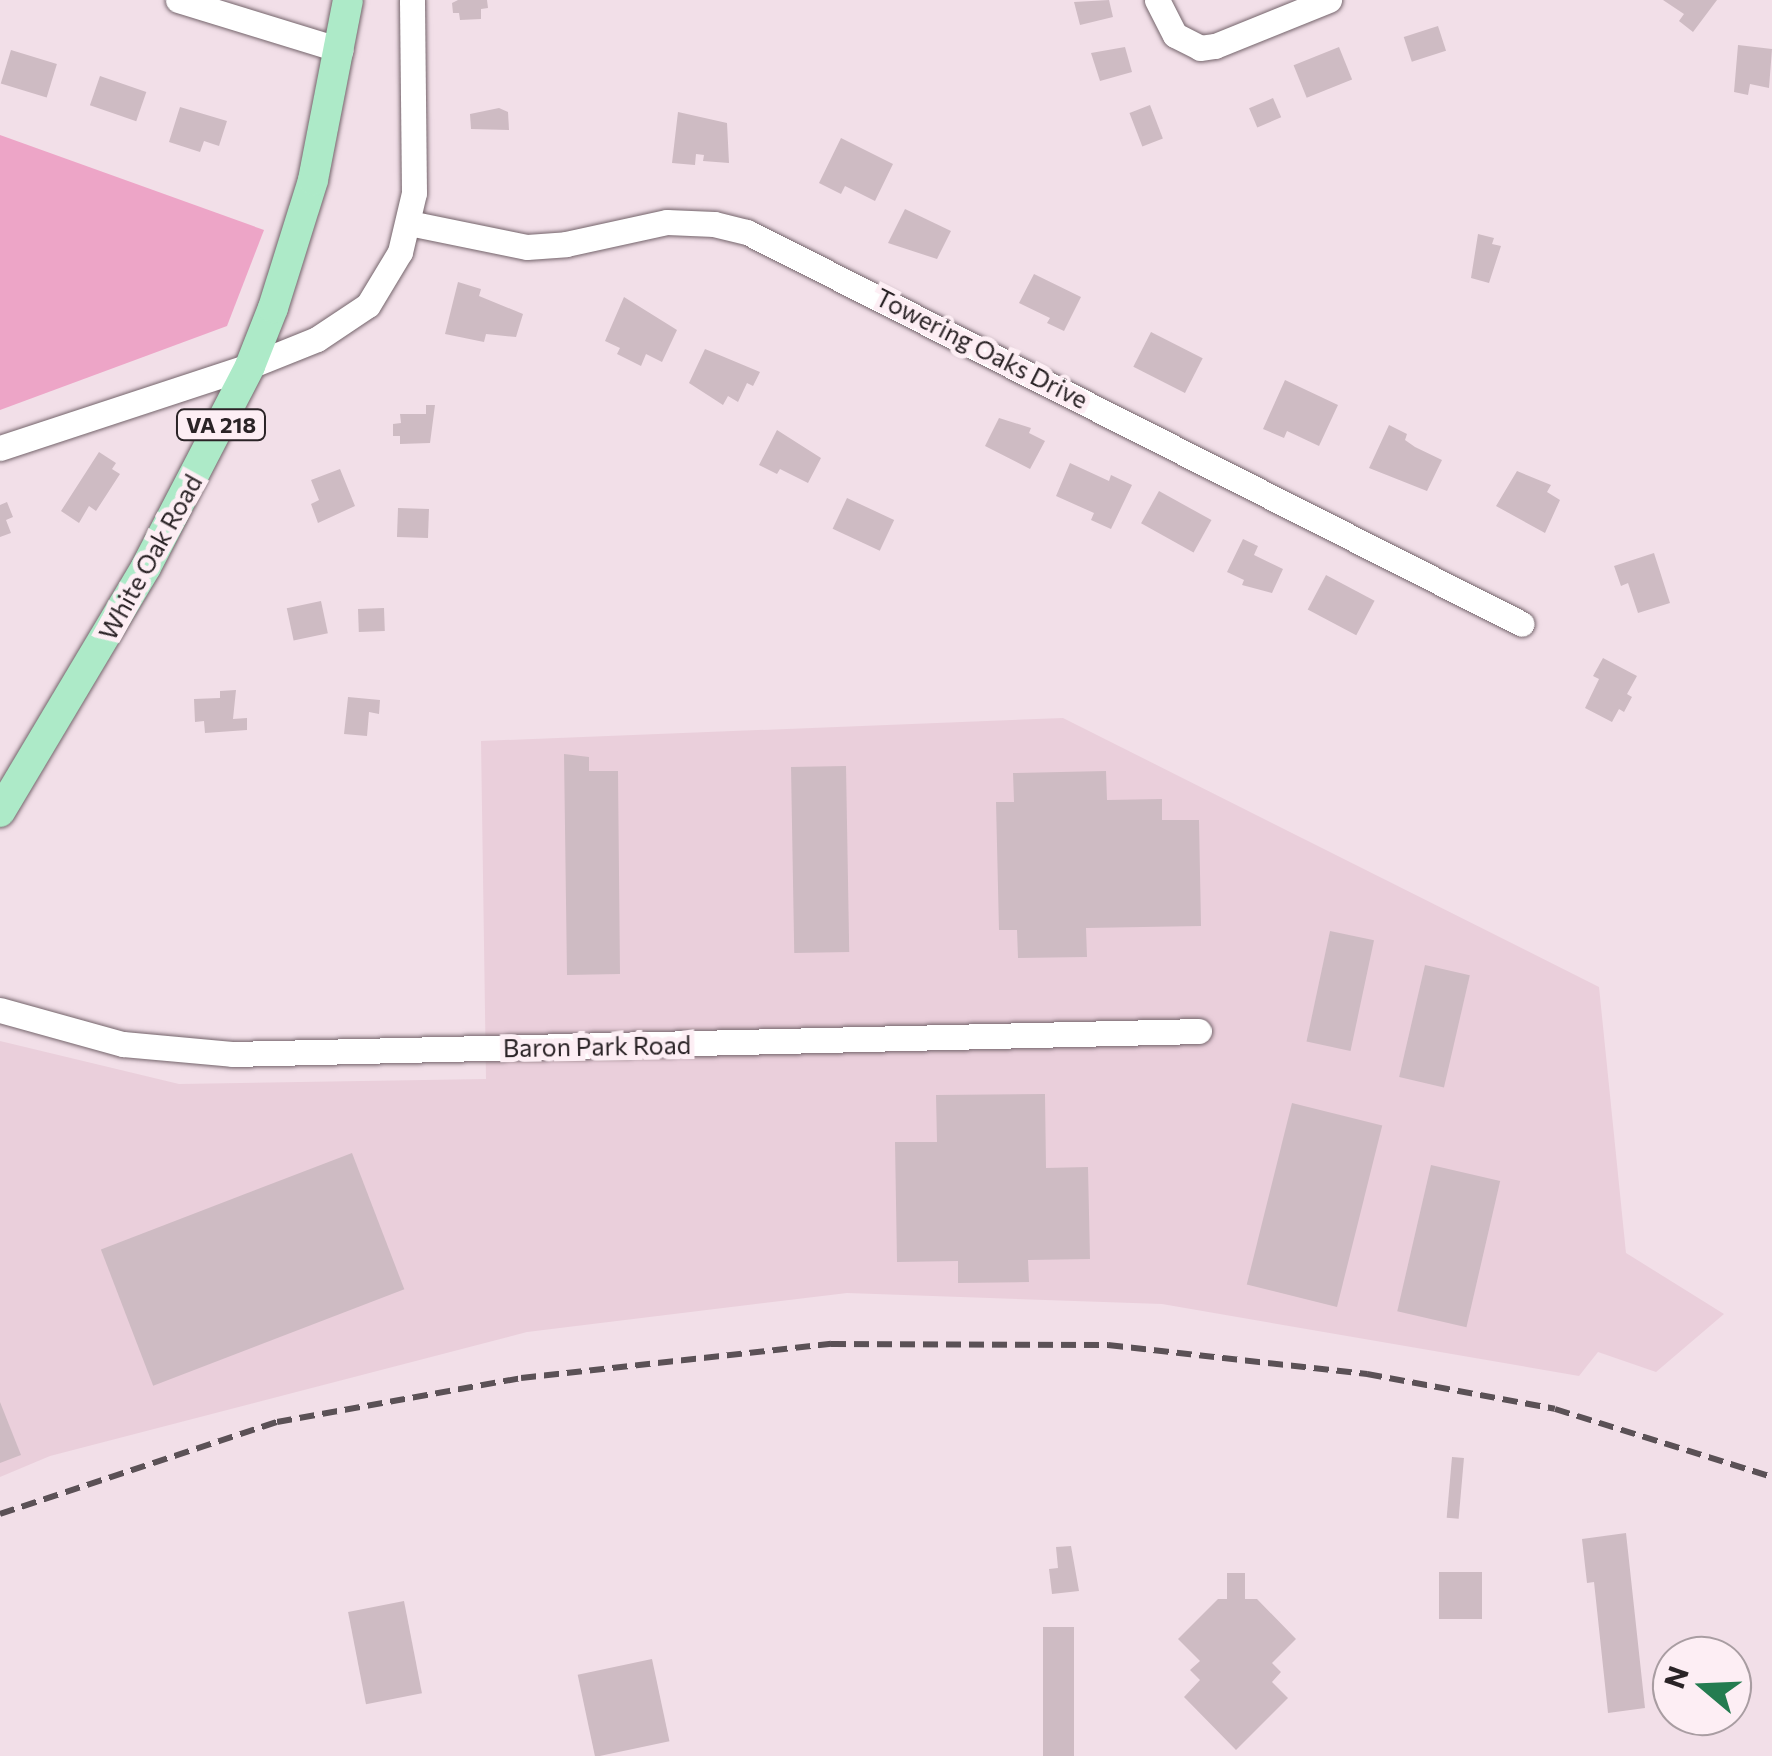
<!DOCTYPE html>
<style>
body{margin:0}
#map{position:relative;width:1772px;height:1756px;overflow:hidden;background:#f2dfe8;font-family:Commissioner,sans-serif}
div>[style]{position:absolute}
.built>*{inset:0;background:#eacfdb}
.green>*{inset:0;background:#eda5c7}
.building>*{inset:0;background:#cebbc3;transform-origin:0 0}
.roads{filter:drop-shadow(0 0 2px #74646b) drop-shadow(0 0 2px #74646b)}
.minor>*{height:25px;margin:-12.5px;padding:0 12.5px;transform-origin:12.5px;border-radius:12.5px;background:#fff}
.major>*{height:30px;margin:-15px;padding:0 15px;transform-origin:15px;border-radius:15px;background:#adeac8}
.rail>*{height:6px;margin-top:-3px;transform-origin:0;background:repeating-linear-gradient(90deg,#5b5156 0 15px,transparent 0 23px)}
span{translate:-50% -50%;white-space:nowrap;text-align:center;line-height:1.15;-webkit-text-stroke:10px #fdeef4;paint-order:stroke}
.shield-label span{padding:2px 8px;background:#fdeef4;border:2px solid;border-radius:8px;-webkit-text-stroke-width:0}
.shield-label{font-size:22px;color:#2a2326;font-weight:700}
.street-label{font-size:25px;color:#2a2326}
.north{position:absolute;left:1652px;top:1636px;width:100px;height:100px;box-sizing:border-box;background:#fdeef4;border:2px solid #a99da2;border-radius:50%;rotate:289deg;font-size:28px;font-weight:700;line-height:40px;text-align:center;color:#2a2326}
.north::after{content:'';display:block;margin:auto;width:35px;height:45px;background:#247c50;clip-path:polygon(50% 0,100% 100%,50% 72%,0 100%)}
</style>
<div id="map">
<div class="built">
<div style="clip-path:polygon(1063px 718px,1599px 987px,1626px 1253px,1724px 1314px,1656px 1372px,1598px 1352px,1579px 1376px,1162px 1304px,847px 1293px,527px 1332px,50px 1456px,0 1477px,0 1041px,179px 1084px,486px 1079px,481px 741px)"></div>
</div>
<div class="green">
<div style="clip-path:polygon(0 135px,264px 230px,227px 326px,0 410px)"></div>
</div>
<div class="building">
<div style="clip-path:polygon(458px 0,487px 0,488px 8px,481px 9px,481px 19px,460px 20px,459px 13px,453px 13px,452px 3px)"></div>
<div style="clip-path:polygon(1109px 0,1113px 17px,1080px 25px,1074px 2px)"></div>
<div style="clip-path:polygon(1663px 0,1717px 0,1693px 32px,1679px 21px,1684px 14px)"></div>
<div style="left:1438px;top:26px;width:26px;height:36px;rotate:72deg"></div>
<div style="clip-path:polygon(1738px 45px,1772px 49px,1769px 88px,1750px 84px,1748px 95px,1734px 92px)"></div>
<div style="clip-path:polygon(1125px 47px,1132px 72px,1100px 81px,1091px 53px)"></div>
<div style="left:1339px;top:47px;width:35px;height:49px;rotate:68deg"></div>
<div style="left:11px;top:50px;width:48px;height:35px;rotate:17deg"></div>
<div style="left:100px;top:76px;width:49px;height:31px;rotate:19deg"></div>
<div style="left:1273px;top:98px;width:21px;height:26px;rotate:67deg"></div>
<div style="left:1150px;top:105px;width:36px;height:22px;rotate:69deg"></div>
<div style="clip-path:polygon(180px 107px,227px 121px,219px 146px,204px 141px,200px 152px,169px 142px)"></div>
<div style="clip-path:polygon(499px 108px,508px 112px,509px 130px,471px 129px,470px 114px)"></div>
<div style="clip-path:polygon(678px 112px,727px 123px,729px 163px,703px 161px,704px 155px,696px 154px,695px 165px,672px 163px)"></div>
<div style="clip-path:polygon(841px 138px,893px 164px,875px 201px,845px 186px,841px 194px,819px 183px)"></div>
<div style="clip-path:polygon(905px 209px,951px 231px,937px 259px,888px 243px)"></div>
<div style="clip-path:polygon(1478px 234px,1494px 238px,1492px 244px,1501px 246px,1489px 283px,1471px 278px)"></div>
<div style="clip-path:polygon(1034px 274px,1081px 297px,1064px 331px,1047px 323px,1050px 318px,1019px 303px)"></div>
<div style="clip-path:polygon(458px 282px,481px 289px,479px 296px,523px 314px,516px 337px,486px 334px,484px 342px,445px 334px)"></div>
<div style="clip-path:polygon(624px 297px,677px 330px,662px 362px,646px 354px,641px 366px,617px 354px,620px 348px,605px 341px)"></div>
<div style="left:1151px;top:332px;width:58px;height:39px;rotate:27deg"></div>
<div style="clip-path:polygon(705px 349px,760px 372px,753px 386px,747px 383px,738px 402px,728px 396px,723px 405px,689px 383px)"></div>
<div style="clip-path:polygon(1285px 380px,1338px 405px,1319px 446px,1287px 431px,1284px 438px,1263px 429px)"></div>
<div style="clip-path:polygon(426px 405px,435px 405px,430px 443px,400px 444px,400px 436px,393px 436px,393px 424px,401px 423px,400px 414px,426px 414px)"></div>
<div style="clip-path:polygon(999px 418px,1031px 428px,1029px 433px,1045px 441px,1030px 469px,985px 446px)"></div>
<div style="clip-path:polygon(1389px 425px,1407px 434px,1405px 440px,1415px 447px,1442px 460px,1427px 491px,1369px 468px)"></div>
<div style="clip-path:polygon(777px 430px,821px 458px,808px 483px,780px 469px,777px 474px,759px 465px)"></div>
<div style="clip-path:polygon(99px 452px,116px 463px,112px 469px,120px 474px,96px 511px,89px 506px,79px 523px,61px 511px)"></div>
<div style="clip-path:polygon(1070px 463px,1109px 481px,1111px 475px,1132px 485px,1111px 529px,1091px 520px,1094px 513px,1056px 496px)"></div>
<div style="clip-path:polygon(340px 469px,355px 506px,318px 523px,311px 504px,319px 500px,311px 480px)"></div>
<div style="clip-path:polygon(1517px 471px,1551px 485px,1547px 492px,1560px 500px,1545px 533px,1496px 506px)"></div>
<div style="left:1159px;top:491px;width:60px;height:37px;rotate:29deg"></div>
<div style="left:847px;top:498px;width:52px;height:34px;rotate:25deg"></div>
<div style="clip-path:polygon(7px 502px,13px 517px,6px 520px,11px 533px,0 537px,0 505px)"></div>
<div style="left:398px;top:508px;width:31px;height:29px;rotate:2deg"></div>
<div style="clip-path:polygon(1243px 539px,1258px 546px,1254px 555px,1283px 569px,1272px 593px,1242px 585px,1244px 580px,1227px 572px)"></div>
<div style="clip-path:polygon(1654px 553px,1670px 603px,1638px 613px,1628px 583px,1621px 586px,1614px 566px)"></div>
<div style="left:1326px;top:575px;width:55px;height:39px;rotate:28deg"></div>
<div style="left:321px;top:601px;width:33px;height:35px;rotate:78deg"></div>
<div style="left:384px;top:608px;width:23px;height:26px;rotate:88deg"></div>
<div style="clip-path:polygon(1603px 658px,1637px 676px,1627px 694px,1632px 697px,1624px 712px,1619px 709px,1612px 722px,1585px 708px,1599px 679px,1593px 676px)"></div>
<div style="clip-path:polygon(236px 690px,233px 719px,247px 718px,247px 730px,205px 733px,204px 721px,195px 722px,194px 699px,220px 698px,220px 691px)"></div>
<div style="clip-path:polygon(348px 697px,380px 700px,379px 714px,369px 712px,367px 736px,344px 734px)"></div>
<div style="clip-path:polygon(564px 754px,589px 757px,589px 771px,618px 771px,620px 974px,567px 975px)"></div>
<div style="left:846px;top:766px;width:186px;height:55px;rotate:89deg"></div>
<div style="clip-path:polygon(1106px 771px,1107px 800px,1162px 799px,1162px 820px,1199px 820px,1201px 926px,1086px 928px,1087px 957px,1018px 958px,1017px 930px,999px 930px,996px 802px,1014px 802px,1013px 773px)"></div>
<div style="left:1330px;top:931px;width:45px;height:113px;rotate:12deg"></div>
<div style="left:1425px;top:965px;width:46px;height:115px;rotate:13deg"></div>
<div style="clip-path:polygon(1045px 1094px,1046px 1168px,1088px 1167px,1090px 1259px,1028px 1260px,1029px 1282px,958px 1283px,958px 1261px,897px 1262px,895px 1142px,937px 1142px,936px 1095px)"></div>
<div style="left:1292px;top:1103px;width:93px;height:187px;rotate:14deg"></div>
<div style="left:352px;top:1153px;width:146px;height:269px;rotate:69deg"></div>
<div style="left:1431px;top:1165px;width:71px;height:150px;rotate:13deg"></div>
<div style="clip-path:polygon(0 1402px,21px 1455px,0 1463px)"></div>
<div style="left:1452px;top:1457px;width:12px;height:61px;rotate:5deg"></div>
<div style="clip-path:polygon(1626px 1533px,1645px 1708px,1608px 1713px,1594px 1582px,1587px 1583px,1582px 1539px)"></div>
<div style="clip-path:polygon(1071px 1546px,1079px 1591px,1052px 1594px,1049px 1569px,1058px 1568px,1056px 1547px)"></div>
<div style="left:1482px;top:1572px;width:47px;height:43px;rotate:90deg"></div>
<div style="clip-path:polygon(1227px 1573px,1245px 1573px,1245px 1599px,1257px 1599px,1296px 1639px,1272px 1663px,1281px 1672px,1272px 1682px,1288px 1698px,1236px 1750px,1184px 1697px,1200px 1680px,1190px 1670px,1200px 1661px,1178px 1639px,1218px 1599px,1227px 1599px)"></div>
<div style="left:404px;top:1601px;width:94px;height:57px;rotate:79deg"></div>
<div style="left:1043px;top:1627px;width:31px;height:129px"></div>
<div style="left:652px;top:1659px;width:84px;height:76px;rotate:78deg"></div>
</div>
<div class="roads">
<div class="minor">
<div style="left:178px;top:0;width:170px;rotate:17.1deg"></div>
<div style="left:1157px;top:0;width:39px;rotate:63deg"></div>
<div style="left:1175px;top:35px;width:28px;rotate:27deg"></div>
<div style="left:1200px;top:48px;width:15px;rotate:-8deg"></div>
<div style="left:1215px;top:46px;width:123px;rotate:-22deg"></div>
<div style="left:409px;top:223px;width:120px;rotate:11.5deg"></div>
<div style="left:527px;top:247px;width:39px;rotate:-4deg"></div>
<div style="left:566px;top:244px;width:103px;rotate:-12.3deg"></div>
<div style="left:667px;top:222px;width:47px;rotate:2.4deg"></div>
<div style="left:714px;top:224px;width:34px;rotate:14deg"></div>
<div style="left:747px;top:232px;width:868px;rotate:26.83deg"></div>
<div style="left:0;top:448px;width:263px;rotate:-18.2deg"></div>
<div style="left:250px;top:366px;width:72px;rotate:-21.9deg"></div>
<div style="left:317px;top:339px;width:61px;rotate:-33.7deg"></div>
<div style="left:368px;top:305px;width:62px;rotate:-58.9deg"></div>
<div style="left:400px;top:252px;width:61px;rotate:-76.7deg"></div>
<div style="left:414px;top:193px;width:193px;rotate:-90.6deg"></div>
<div style="left:0;top:1010px;width:128px;rotate:15.5deg"></div>
<div style="left:123px;top:1044px;width:109px;rotate:5.2deg"></div>
<div style="left:232px;top:1054px;width:967px;rotate:-1.36deg"></div>
</div>
<div class="major">
<div style="left:0;top:812px;width:285px;rotate:-59.2deg"></div>
<div style="left:146px;top:567px;width:226px;rotate:-62.6deg"></div>
<div style="left:250px;top:366px;width:62px;rotate:-68.4deg"></div>
<div style="left:273px;top:308px;width:134px;rotate:-72.6deg"></div>
<div style="left:313px;top:180px;width:183px;rotate:-79deg"></div>
</div>
</div>
<div class="rail">
<div style="left:0;top:1514px;width:292px;rotate:-18.4deg"></div>
<div style="left:277px;top:1422px;width:248px;rotate:-10.2deg"></div>
<div style="left:521px;top:1378px;width:312px;rotate:-6.3deg"></div>
<div style="left:831px;top:1344px;width:277px;rotate:0.2deg"></div>
<div style="left:1108px;top:1345px;width:261px;rotate:6.4deg"></div>
<div style="left:1367px;top:1374px;width:191px;rotate:10.5deg"></div>
<div style="left:1555px;top:1409px;width:227px;rotate:17.4deg"></div>
</div>
<div class="shield-label">
<span style="left:221px;top:425px">VA 218</span>
</div>
<div class="street-label">
<span style="left:982px;top:348px;rotate:27deg">Towering Oaks Drive</span>
<span style="left:150px;top:557px;rotate:-61deg">White Oak Road</span>
<span style="left:597px;top:1046px;rotate:-1deg">Baron Park Road</span>
</div>
<div class="north">N</div>
</div>
